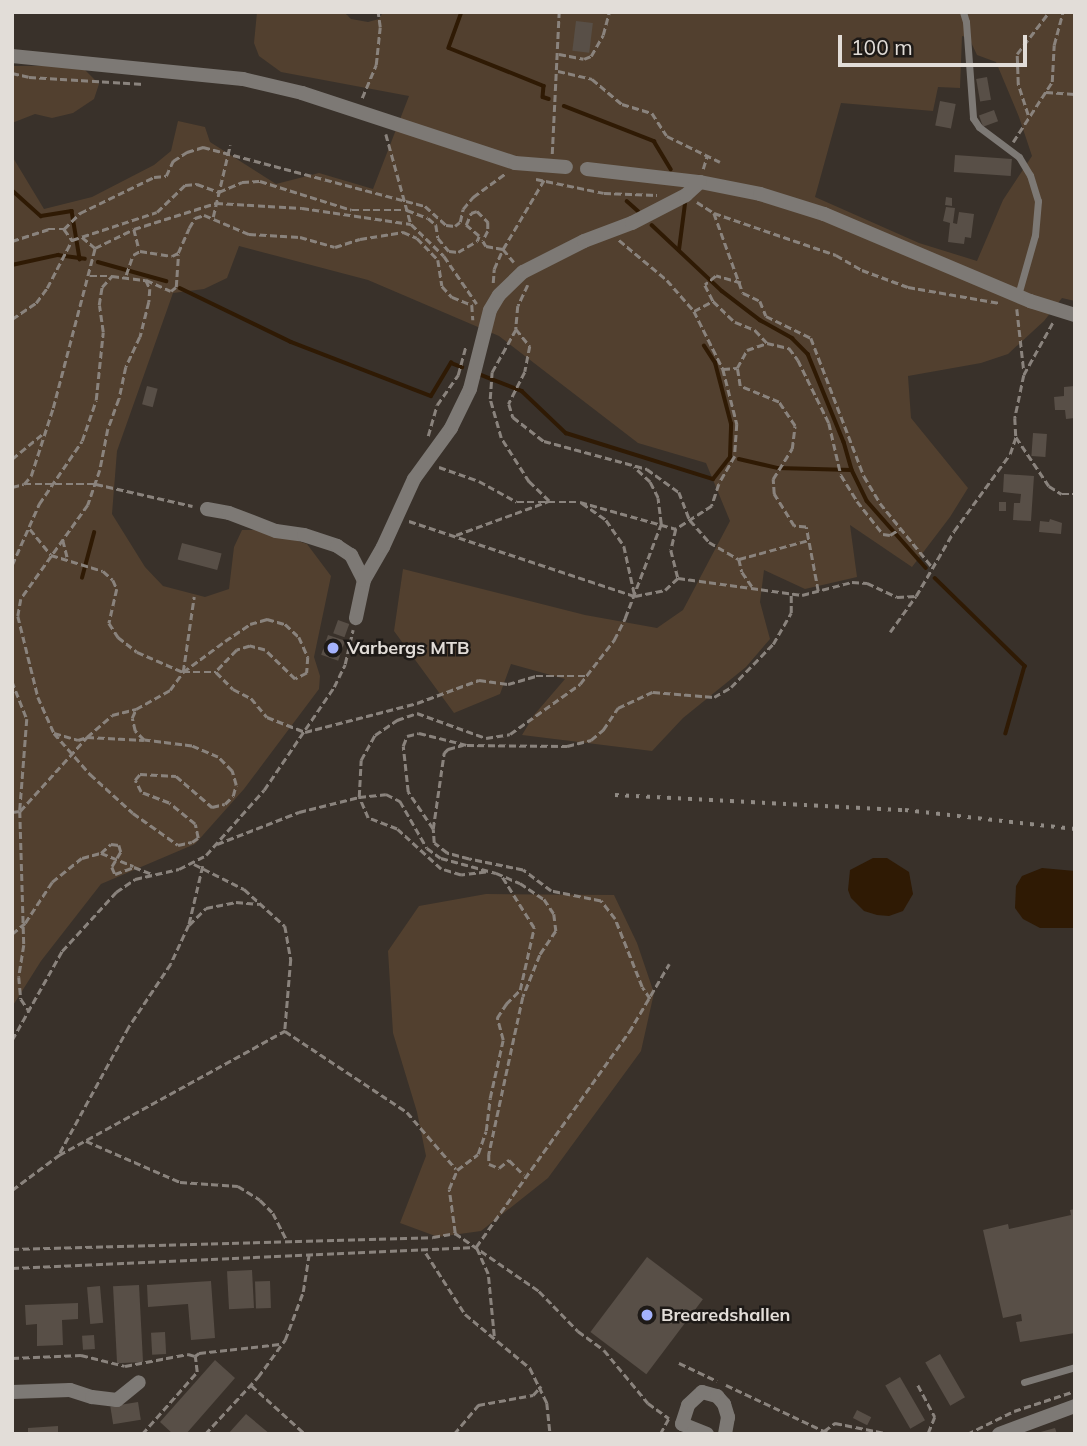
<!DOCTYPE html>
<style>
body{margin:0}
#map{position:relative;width:1087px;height:1446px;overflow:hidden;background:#39312a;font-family:Mulish,sans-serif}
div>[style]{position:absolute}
.green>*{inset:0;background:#52402f}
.water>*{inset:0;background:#2f1a04}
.stream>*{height:3.5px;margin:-1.75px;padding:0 1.75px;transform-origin:1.75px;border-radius:1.75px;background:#2f1a04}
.building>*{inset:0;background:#584f47;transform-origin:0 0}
.path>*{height:2.5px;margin-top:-1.25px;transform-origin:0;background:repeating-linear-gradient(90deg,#8a837d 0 7px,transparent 0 10.5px)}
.service>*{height:7px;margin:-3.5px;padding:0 3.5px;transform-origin:3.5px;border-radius:3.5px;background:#7d7975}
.minor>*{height:14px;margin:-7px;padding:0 7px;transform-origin:7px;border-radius:7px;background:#7d7975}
.rail>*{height:3.5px;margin-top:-1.75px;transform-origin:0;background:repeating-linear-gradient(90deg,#908a84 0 3.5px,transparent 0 10.5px)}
.dots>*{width:19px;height:19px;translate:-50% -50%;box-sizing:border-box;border:4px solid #1e1a17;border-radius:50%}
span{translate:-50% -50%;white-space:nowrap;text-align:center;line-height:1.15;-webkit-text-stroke:5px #1e1a17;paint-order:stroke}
.poi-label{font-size:18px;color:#e2ddd8;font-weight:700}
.left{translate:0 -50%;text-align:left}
.frame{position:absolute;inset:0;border:14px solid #e2ddd8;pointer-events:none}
.scale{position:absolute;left:838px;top:35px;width:189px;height:32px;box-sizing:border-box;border:4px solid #e2ddd8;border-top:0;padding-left:9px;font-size:21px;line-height:24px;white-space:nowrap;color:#e2ddd8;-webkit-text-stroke:5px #1e1a17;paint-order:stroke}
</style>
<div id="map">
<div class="green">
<div style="clip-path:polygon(evenodd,257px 12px,344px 12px,351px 19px,368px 22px,379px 19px,383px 12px,1075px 12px,1075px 301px,1062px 298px,1044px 321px,1008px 354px,981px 363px,908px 376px,911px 418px,968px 488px,950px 517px,912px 567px,850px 525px,857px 577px,805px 589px,764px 570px,760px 602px,770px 639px,746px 667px,683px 718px,652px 751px,522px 735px,534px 715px,565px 679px,511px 664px,500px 694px,454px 713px,394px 631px,403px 569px,585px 615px,657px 628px,683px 610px,730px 521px,706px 463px,638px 443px,499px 336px,368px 280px,239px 246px,227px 278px,204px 289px,173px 293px,117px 451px,112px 514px,145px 567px,163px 586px,205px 597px,229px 589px,234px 547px,242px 530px,264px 530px,307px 544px,331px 576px,314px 657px,320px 676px,319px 689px,244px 789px,195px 844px,101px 884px,41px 961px,12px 1007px,12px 156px,44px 209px,92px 197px,154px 165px,171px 151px,178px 121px,205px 127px,210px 142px,276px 184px,319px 173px,373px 189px,409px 96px,281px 72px,259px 56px,254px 43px,257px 12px,962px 36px,969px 38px,977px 55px,996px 62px,1019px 117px,1032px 156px,1003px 200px,977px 261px,919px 243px,815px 197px,841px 103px,933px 111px,938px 87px,960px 88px,962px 36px)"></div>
<div style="clip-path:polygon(12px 66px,81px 66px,99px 84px,94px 99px,73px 113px,52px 118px,35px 114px,12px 123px)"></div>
<div style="clip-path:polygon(486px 894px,614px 895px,637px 943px,654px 993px,641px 1051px,548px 1178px,481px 1231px,438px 1237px,400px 1223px,426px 1156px,417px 1112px,393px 1033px,388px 951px,419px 906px)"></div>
</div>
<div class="water">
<div style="clip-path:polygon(873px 858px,887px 858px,909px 872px,913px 894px,903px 911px,889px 916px,877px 915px,864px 911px,851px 898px,848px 890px,850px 870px)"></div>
<div style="clip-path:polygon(1042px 868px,1075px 871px,1075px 928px,1040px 928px,1023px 919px,1015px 908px,1016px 886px,1022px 876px)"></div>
</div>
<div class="stream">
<div style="left:462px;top:12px;width:38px;rotate:110deg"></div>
<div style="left:449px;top:48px;width:102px;rotate:21.8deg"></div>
<div style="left:544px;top:86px;width:11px;rotate:95deg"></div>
<div style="left:543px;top:97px;width:6px;rotate:18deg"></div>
<div style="left:564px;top:106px;width:97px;rotate:21.3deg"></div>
<div style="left:654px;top:141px;width:33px;rotate:59deg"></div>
<div style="left:12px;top:190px;width:39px;rotate:42deg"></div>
<div style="left:41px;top:216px;width:31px;rotate:-9deg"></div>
<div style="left:72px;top:211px;width:49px;rotate:80.5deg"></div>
<div style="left:627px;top:201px;width:15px;rotate:42deg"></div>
<div style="left:652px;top:225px;width:96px;rotate:43.3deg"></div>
<div style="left:722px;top:291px;width:48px;rotate:37.3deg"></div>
<div style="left:760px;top:320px;width:37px;rotate:29deg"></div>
<div style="left:792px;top:338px;width:23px;rotate:45deg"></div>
<div style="left:808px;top:354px;width:95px;rotate:67.8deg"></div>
<div style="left:844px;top:442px;width:29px;rotate:74deg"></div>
<div style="left:852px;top:470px;width:34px;rotate:64deg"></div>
<div style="left:867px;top:501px;width:89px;rotate:48.6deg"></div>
<div style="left:679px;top:250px;width:46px;rotate:-82.6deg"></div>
<div style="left:98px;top:262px;width:71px;rotate:15.6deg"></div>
<div style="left:12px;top:265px;width:47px;rotate:-12.3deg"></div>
<div style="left:58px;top:255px;width:27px;rotate:8deg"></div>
<div style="left:180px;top:288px;width:123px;rotate:25.9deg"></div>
<div style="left:291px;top:342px;width:150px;rotate:21.1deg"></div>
<div style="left:431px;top:396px;width:39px;rotate:-59deg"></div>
<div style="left:451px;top:363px;width:12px;rotate:20deg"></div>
<div style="left:481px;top:375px;width:44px;rotate:21.3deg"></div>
<div style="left:522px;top:391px;width:61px;rotate:43.7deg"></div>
<div style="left:566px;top:433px;width:154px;rotate:17.4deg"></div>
<div style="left:713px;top:479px;width:28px;rotate:-52deg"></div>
<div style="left:730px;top:457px;width:33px;rotate:-88deg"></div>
<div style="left:731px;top:424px;width:63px;rotate:-104.7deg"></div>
<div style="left:715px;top:363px;width:20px;rotate:-123deg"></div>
<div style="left:739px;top:459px;width:40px;rotate:13deg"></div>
<div style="left:778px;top:468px;width:73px;rotate:1.6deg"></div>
<div style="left:82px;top:578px;width:47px;rotate:-75.1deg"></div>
<div style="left:935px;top:578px;width:126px;rotate:44.4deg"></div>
<div style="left:1025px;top:666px;width:70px;rotate:105.8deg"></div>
</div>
<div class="building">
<div style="left:576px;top:21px;width:17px;height:30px;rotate:7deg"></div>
<div style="left:987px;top:77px;width:23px;height:11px;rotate:80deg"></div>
<div style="left:940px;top:101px;width:16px;height:25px;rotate:11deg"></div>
<div style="left:994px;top:110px;width:12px;height:16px;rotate:70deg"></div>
<div style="left:955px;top:155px;width:57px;height:17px;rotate:4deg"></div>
<div style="clip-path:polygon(946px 197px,952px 198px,952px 206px,945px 205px)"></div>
<div style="clip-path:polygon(946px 207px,955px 208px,953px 223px,957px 224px,959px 212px,974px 214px,971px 238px,965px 237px,964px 244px,948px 242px,950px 223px,943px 221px)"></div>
<div style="left:147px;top:386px;width:11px;height:19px;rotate:15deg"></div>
<div style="clip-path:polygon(1075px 386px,1075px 418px,1066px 419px,1065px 410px,1055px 410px,1054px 397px,1064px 396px,1064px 387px)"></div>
<div style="left:1033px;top:433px;width:14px;height:23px;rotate:4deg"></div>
<div style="clip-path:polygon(1004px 474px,1034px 476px,1031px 521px,1013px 520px,1014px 503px,1020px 503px,1021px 494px,1003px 492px)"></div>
<div style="left:999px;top:502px;width:7px;height:9px"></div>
<div style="clip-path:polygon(1050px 519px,1062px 523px,1061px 534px,1039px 532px,1040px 521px,1049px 522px)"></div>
<div style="left:182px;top:543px;width:41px;height:17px;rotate:15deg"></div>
<div style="left:338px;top:620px;width:12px;height:14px;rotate:20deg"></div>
<div style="left:328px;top:635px;width:18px;height:21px;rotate:19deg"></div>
<div style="clip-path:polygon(1075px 1209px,1075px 1333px,1020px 1342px,1016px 1322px,1022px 1321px,1021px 1314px,1003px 1318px,983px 1230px,1008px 1224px,1009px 1229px,1071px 1215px,1070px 1210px)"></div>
<div style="left:647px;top:1257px;width:70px;height:94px;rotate:37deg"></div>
<div style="left:252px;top:1270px;width:38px;height:25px;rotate:87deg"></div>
<div style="clip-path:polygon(211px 1281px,215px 1338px,191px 1340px,188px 1304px,148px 1307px,147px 1285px)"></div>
<div style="left:270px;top:1281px;width:27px;height:15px;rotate:88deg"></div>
<div style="left:139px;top:1285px;width:77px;height:26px;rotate:87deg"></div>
<div style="left:100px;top:1286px;width:37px;height:13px;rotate:85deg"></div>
<div style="clip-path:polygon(78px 1303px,78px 1319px,62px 1320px,63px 1345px,37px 1346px,37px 1324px,26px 1325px,25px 1305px)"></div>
<div style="left:165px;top:1332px;width:22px;height:14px;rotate:87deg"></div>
<div style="left:94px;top:1335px;width:14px;height:12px;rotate:86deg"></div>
<div style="left:940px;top:1354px;width:50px;height:17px;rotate:60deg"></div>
<div style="clip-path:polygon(215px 1360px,235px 1378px,186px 1434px,173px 1434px,160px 1422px)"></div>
<div style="left:900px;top:1377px;width:50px;height:17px;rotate:60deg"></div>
<div style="left:138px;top:1402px;width:18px;height:28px;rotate:81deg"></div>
<div style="left:857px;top:1410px;width:16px;height:9px;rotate:27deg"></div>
<div style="clip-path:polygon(246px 1414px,270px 1434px,228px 1434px)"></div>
<div style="clip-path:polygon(58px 1426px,58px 1434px,28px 1434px,28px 1428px)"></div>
<div style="clip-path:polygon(1055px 1428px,1057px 1434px,1038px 1434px,1037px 1433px)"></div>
</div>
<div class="path">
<div style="left:559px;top:54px;width:25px;rotate:11deg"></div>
<div style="left:584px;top:59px;width:8px;rotate:-23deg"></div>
<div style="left:591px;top:56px;width:24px;rotate:-60deg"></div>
<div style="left:603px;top:35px;width:24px;rotate:-75deg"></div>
<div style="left:558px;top:71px;width:35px;rotate:13deg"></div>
<div style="left:592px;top:79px;width:39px;rotate:40deg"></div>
<div style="left:622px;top:104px;width:31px;rotate:17deg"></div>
<div style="left:652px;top:113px;width:27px;rotate:57deg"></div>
<div style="left:667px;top:136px;width:59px;rotate:26.1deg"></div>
<div style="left:12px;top:73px;width:17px;rotate:13deg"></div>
<div style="left:29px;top:77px;width:115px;rotate:3.5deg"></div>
<div style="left:1046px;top:92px;width:29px;rotate:4deg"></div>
<div style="left:362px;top:98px;width:36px;rotate:-67deg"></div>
<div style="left:376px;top:65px;width:38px;rotate:-84deg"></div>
<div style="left:380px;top:27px;width:15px;rotate:-98deg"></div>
<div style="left:1028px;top:115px;width:33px;rotate:-108deg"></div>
<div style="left:1018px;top:84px;width:30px;rotate:-92deg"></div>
<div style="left:1017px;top:54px;width:53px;rotate:-52.7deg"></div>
<div style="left:386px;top:134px;width:93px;rotate:74.5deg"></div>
<div style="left:1013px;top:142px;width:72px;rotate:-57deg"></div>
<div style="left:1052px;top:82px;width:37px;rotate:-87deg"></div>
<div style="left:1054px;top:45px;width:34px;rotate:-75deg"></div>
<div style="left:552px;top:154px;width:142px;rotate:-87.2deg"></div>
<div style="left:703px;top:169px;width:14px;rotate:-73deg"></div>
<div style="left:536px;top:179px;width:69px;rotate:11.6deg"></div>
<div style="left:604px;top:193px;width:53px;rotate:2.2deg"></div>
<div style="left:697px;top:202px;width:20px;rotate:33deg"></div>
<div style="left:714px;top:213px;width:129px;rotate:19deg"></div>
<div style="left:836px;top:255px;width:30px;rotate:30deg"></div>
<div style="left:862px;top:270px;width:49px;rotate:20.3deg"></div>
<div style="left:908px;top:287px;width:93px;rotate:9.9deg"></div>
<div style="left:714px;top:213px;width:85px;rotate:70.1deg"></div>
<div style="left:743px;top:293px;width:19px;rotate:25deg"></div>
<div style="left:760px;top:301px;width:16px;rotate:68deg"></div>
<div style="left:766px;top:316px;width:50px;rotate:26.1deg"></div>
<div style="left:811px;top:338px;width:148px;rotate:69deg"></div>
<div style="left:864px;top:476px;width:31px;rotate:59deg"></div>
<div style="left:880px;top:503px;width:84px;rotate:50.8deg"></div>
<div style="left:213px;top:217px;width:74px;rotate:-76.7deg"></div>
<div style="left:64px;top:229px;width:23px;rotate:-45deg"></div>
<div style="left:80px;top:213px;width:82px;rotate:-25.9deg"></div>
<div style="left:154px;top:177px;width:12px;rotate:-5deg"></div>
<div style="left:166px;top:176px;width:17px;rotate:-65deg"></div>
<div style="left:173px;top:161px;width:17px;rotate:-33deg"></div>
<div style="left:187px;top:152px;width:17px;rotate:-17deg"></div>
<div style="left:203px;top:147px;width:230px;rotate:14.9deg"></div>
<div style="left:425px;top:206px;width:28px;rotate:42deg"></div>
<div style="left:446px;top:225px;width:9px;rotate:6deg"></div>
<div style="left:455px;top:226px;width:6px;rotate:-39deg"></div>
<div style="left:460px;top:222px;width:13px;rotate:-77deg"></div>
<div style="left:463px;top:209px;width:16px;rotate:-50deg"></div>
<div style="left:473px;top:197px;width:39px;rotate:-36deg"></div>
<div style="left:64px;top:229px;width:14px;rotate:54deg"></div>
<div style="left:134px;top:229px;width:21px;rotate:76deg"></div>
<div style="left:82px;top:237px;width:17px;rotate:40deg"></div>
<div style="left:619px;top:240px;width:62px;rotate:39.8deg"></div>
<div style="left:667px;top:280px;width:41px;rotate:48.9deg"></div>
<div style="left:694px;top:311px;width:65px;rotate:63.4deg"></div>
<div style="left:723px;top:369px;width:57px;rotate:75.7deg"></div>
<div style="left:737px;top:424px;width:32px;rotate:94deg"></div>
<div style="left:735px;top:456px;width:32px;rotate:120deg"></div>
<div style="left:719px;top:484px;width:23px;rotate:108deg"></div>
<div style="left:712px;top:506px;width:43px;rotate:147.4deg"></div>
<div style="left:676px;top:529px;width:22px;rotate:103deg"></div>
<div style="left:671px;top:550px;width:29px;rotate:76deg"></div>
<div style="left:12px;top:241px;width:38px;rotate:-18deg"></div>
<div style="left:48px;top:229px;width:16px"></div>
<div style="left:126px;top:275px;width:21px;rotate:-71deg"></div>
<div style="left:133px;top:255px;width:8px;rotate:-30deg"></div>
<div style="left:140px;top:251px;width:32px;rotate:9deg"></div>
<div style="left:172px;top:256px;width:7px;rotate:-27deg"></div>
<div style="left:178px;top:253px;width:27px;rotate:-66deg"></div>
<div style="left:189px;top:228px;width:12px;rotate:-59deg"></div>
<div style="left:195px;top:218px;width:9px;rotate:-18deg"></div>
<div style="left:204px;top:215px;width:49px;rotate:22.9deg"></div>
<div style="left:249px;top:234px;width:51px;rotate:3.4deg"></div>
<div style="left:300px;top:237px;width:36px;rotate:16deg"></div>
<div style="left:335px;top:247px;width:26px;rotate:-18deg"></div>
<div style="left:360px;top:239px;width:44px;rotate:-9.2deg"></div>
<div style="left:403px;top:232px;width:15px;rotate:23deg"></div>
<div style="left:417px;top:238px;width:30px;rotate:46deg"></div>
<div style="left:438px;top:260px;width:26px;rotate:81deg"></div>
<div style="left:442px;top:286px;width:15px;rotate:48deg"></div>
<div style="left:452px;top:297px;width:22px;rotate:22deg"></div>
<div style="left:472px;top:305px;width:15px;rotate:86deg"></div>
<div style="left:90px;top:276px;width:22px"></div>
<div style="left:146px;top:280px;width:27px;rotate:24deg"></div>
<div style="left:171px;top:291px;width:6px;rotate:-39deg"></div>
<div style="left:176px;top:287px;width:32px;rotate:-86deg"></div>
<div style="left:493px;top:283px;width:14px;rotate:-86deg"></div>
<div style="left:494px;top:269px;width:22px;rotate:-66deg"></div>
<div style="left:503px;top:249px;width:80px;rotate:-59.3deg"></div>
<div style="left:741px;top:283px;width:26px;rotate:-164deg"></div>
<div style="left:716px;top:276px;width:14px;rotate:141deg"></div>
<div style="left:705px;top:285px;width:18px;rotate:63deg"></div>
<div style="left:713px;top:301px;width:30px;rotate:44deg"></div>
<div style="left:735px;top:322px;width:22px;rotate:22deg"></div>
<div style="left:755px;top:330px;width:18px;rotate:47deg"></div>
<div style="left:528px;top:285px;width:23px;rotate:115deg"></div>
<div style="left:518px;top:306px;width:23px;rotate:95deg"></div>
<div style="left:516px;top:329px;width:22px;rotate:51deg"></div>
<div style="left:530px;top:346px;width:26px;rotate:101deg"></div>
<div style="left:525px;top:372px;width:36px;rotate:117deg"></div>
<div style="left:509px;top:404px;width:14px;rotate:73deg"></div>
<div style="left:513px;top:417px;width:39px;rotate:38deg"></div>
<div style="left:544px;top:441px;width:107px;rotate:15.2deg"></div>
<div style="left:647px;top:469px;width:39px;rotate:36deg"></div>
<div style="left:679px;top:492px;width:30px;rotate:69deg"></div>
<div style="left:690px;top:520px;width:29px;rotate:49deg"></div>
<div style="left:709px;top:542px;width:34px;rotate:30deg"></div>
<div style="left:739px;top:559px;width:13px;rotate:77deg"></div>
<div style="left:742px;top:572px;width:21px;rotate:55deg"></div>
<div style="left:1017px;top:309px;width:62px;rotate:83.6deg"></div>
<div style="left:694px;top:311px;width:21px;rotate:-28deg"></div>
<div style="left:12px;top:319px;width:29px;rotate:-34deg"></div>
<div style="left:36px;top:303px;width:19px;rotate:-54deg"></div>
<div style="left:47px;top:288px;width:54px;rotate:-62.5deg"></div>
<div style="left:72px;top:240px;width:89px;rotate:-18.2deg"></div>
<div style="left:157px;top:212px;width:39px;rotate:-44deg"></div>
<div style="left:185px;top:185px;width:12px;rotate:-5deg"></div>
<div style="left:197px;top:184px;width:23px;rotate:20deg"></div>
<div style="left:219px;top:192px;width:25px;rotate:-23deg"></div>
<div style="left:242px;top:182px;width:18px;rotate:-3deg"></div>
<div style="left:260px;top:181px;width:96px;rotate:17.5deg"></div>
<div style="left:352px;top:210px;width:55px"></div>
<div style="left:407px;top:210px;width:22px;rotate:21deg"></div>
<div style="left:428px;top:218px;width:11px;rotate:41deg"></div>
<div style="left:436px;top:225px;width:13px;rotate:81deg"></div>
<div style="left:438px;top:238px;width:17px;rotate:50deg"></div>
<div style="left:449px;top:251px;width:9px;rotate:6deg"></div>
<div style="left:458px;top:252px;width:22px;rotate:-30deg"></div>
<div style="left:477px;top:241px;width:5px;rotate:-68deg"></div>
<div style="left:479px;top:236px;width:17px;rotate:-140deg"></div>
<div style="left:466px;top:225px;width:13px;rotate:-67deg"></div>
<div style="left:471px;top:213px;width:6px;rotate:-18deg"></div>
<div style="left:477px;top:211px;width:16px;rotate:45deg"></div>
<div style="left:488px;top:222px;width:9px;rotate:90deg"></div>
<div style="left:488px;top:231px;width:11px;rotate:117deg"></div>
<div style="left:483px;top:241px;width:6px;rotate:59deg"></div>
<div style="left:486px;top:246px;width:17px;rotate:10deg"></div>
<div style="left:503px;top:249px;width:17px;rotate:50deg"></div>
<div style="left:1053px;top:323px;width:60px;rotate:119.1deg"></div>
<div style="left:1024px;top:375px;width:44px;rotate:101.8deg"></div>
<div style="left:1015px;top:418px;width:19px;rotate:87deg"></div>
<div style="left:1016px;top:437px;width:59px;rotate:56deg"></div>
<div style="left:1049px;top:486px;width:15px;rotate:32deg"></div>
<div style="left:1062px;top:494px;width:13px"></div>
<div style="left:723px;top:369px;width:14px;rotate:-4deg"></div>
<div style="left:428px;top:436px;width:32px;rotate:-74deg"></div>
<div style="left:437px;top:405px;width:37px;rotate:-55deg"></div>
<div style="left:458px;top:375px;width:30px;rotate:-75deg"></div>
<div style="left:12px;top:459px;width:43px;rotate:-39.3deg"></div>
<div style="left:439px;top:467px;width:42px;rotate:19.3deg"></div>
<div style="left:479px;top:481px;width:43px;rotate:28.9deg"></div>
<div style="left:517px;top:502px;width:63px"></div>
<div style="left:580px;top:502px;width:100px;rotate:15.7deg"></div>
<div style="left:24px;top:484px;width:72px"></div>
<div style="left:96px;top:484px;width:99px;rotate:12.8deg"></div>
<div style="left:12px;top:487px;width:12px;rotate:-14deg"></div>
<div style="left:24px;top:484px;width:11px;rotate:-49deg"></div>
<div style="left:31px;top:476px;width:71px;rotate:-72.1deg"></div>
<div style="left:53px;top:408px;width:165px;rotate:-75.3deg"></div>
<div style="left:95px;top:248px;width:43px;rotate:-26deg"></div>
<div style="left:134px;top:229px;width:86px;rotate:-17.6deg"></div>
<div style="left:216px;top:203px;width:86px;rotate:3.3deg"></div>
<div style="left:302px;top:208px;width:110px;rotate:8.4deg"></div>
<div style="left:411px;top:224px;width:46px;rotate:44.1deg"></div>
<div style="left:444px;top:256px;width:58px;rotate:55.5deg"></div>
<div style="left:582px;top:503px;width:29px;rotate:35deg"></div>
<div style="left:606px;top:520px;width:32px;rotate:55deg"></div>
<div style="left:624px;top:546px;width:51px;rotate:77.6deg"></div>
<div style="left:409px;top:521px;width:238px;rotate:18.4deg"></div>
<div style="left:635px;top:596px;width:31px;rotate:-11deg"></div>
<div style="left:665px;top:590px;width:18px;rotate:-43deg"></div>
<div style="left:30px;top:529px;width:33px;rotate:51deg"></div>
<div style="left:51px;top:555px;width:54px;rotate:17.1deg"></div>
<div style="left:103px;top:571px;width:13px;rotate:42deg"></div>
<div style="left:113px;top:580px;width:10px;rotate:66deg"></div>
<div style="left:117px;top:589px;width:35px;rotate:103deg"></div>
<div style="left:109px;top:623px;width:17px;rotate:57deg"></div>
<div style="left:118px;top:637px;width:24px;rotate:38deg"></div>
<div style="left:137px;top:652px;width:50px;rotate:23.5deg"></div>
<div style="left:183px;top:672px;width:33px"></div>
<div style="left:216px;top:672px;width:24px;rotate:45deg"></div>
<div style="left:233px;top:689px;width:20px;rotate:27deg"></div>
<div style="left:251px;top:698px;width:25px;rotate:50deg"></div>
<div style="left:267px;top:717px;width:41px;rotate:21.5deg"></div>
<div style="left:305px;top:732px;width:116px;rotate:-14.5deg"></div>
<div style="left:417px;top:703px;width:66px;rotate:-20.4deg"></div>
<div style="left:479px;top:680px;width:29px;rotate:8deg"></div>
<div style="left:508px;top:684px;width:29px;rotate:-16deg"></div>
<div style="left:536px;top:676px;width:50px"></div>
<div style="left:456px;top:535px;width:99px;rotate:-20.1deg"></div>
<div style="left:549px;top:501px;width:28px;rotate:-136deg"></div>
<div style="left:529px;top:482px;width:52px;rotate:-122.5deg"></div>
<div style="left:501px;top:438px;width:41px;rotate:-105.8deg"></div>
<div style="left:490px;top:399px;width:27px;rotate:-86deg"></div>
<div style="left:492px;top:372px;width:49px;rotate:-60.8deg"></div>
<div style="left:63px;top:540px;width:21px;rotate:76deg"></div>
<div style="left:739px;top:559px;width:73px;rotate:-15.2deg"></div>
<div style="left:12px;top:565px;width:67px;rotate:-66.1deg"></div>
<div style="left:39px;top:504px;width:76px;rotate:-55.7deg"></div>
<div style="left:82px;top:441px;width:43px;rotate:-71.1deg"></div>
<div style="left:96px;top:400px;width:68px;rotate:-84.1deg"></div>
<div style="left:103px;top:332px;width:27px;rotate:-98deg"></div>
<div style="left:99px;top:305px;width:18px;rotate:-81deg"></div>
<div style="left:102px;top:287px;width:15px;rotate:-48deg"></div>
<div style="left:112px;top:276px;width:34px;rotate:7deg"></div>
<div style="left:146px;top:280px;width:10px;rotate:66deg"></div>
<div style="left:150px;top:289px;width:13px;rotate:94deg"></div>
<div style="left:149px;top:302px;width:36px;rotate:104deg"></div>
<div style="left:140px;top:337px;width:33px;rotate:115deg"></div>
<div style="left:126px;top:367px;width:33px;rotate:102deg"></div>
<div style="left:119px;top:399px;width:32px;rotate:110deg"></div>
<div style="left:108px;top:429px;width:42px;rotate:101deg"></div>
<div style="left:100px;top:470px;width:37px;rotate:109deg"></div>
<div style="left:88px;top:505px;width:115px;rotate:125.5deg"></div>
<div style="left:21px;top:599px;width:17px;rotate:100deg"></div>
<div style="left:18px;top:616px;width:83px;rotate:76.1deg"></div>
<div style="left:38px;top:697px;width:39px;rotate:66deg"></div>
<div style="left:54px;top:733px;width:55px;rotate:48.7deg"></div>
<div style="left:90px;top:774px;width:58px;rotate:42.2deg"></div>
<div style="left:133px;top:813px;width:55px;rotate:35.4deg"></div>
<div style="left:178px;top:845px;width:14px;rotate:-12deg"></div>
<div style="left:192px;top:842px;width:7px;rotate:-34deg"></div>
<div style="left:198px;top:838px;width:14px;rotate:-102deg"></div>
<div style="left:195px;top:824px;width:33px;rotate:-141deg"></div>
<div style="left:169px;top:803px;width:30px;rotate:-159deg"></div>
<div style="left:141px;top:792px;width:13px;rotate:-117deg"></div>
<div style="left:135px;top:780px;width:8px;rotate:-50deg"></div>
<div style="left:140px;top:774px;width:36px;rotate:3deg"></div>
<div style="left:176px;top:776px;width:48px;rotate:40.7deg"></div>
<div style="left:212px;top:807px;width:13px;rotate:-13deg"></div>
<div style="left:225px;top:804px;width:11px;rotate:-45deg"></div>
<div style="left:233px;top:796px;width:11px;rotate:-75deg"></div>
<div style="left:236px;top:785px;width:15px;rotate:-106deg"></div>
<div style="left:232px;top:771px;width:20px;rotate:-135deg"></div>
<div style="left:218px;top:757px;width:28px;rotate:-157deg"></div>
<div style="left:192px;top:746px;width:48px;rotate:-172.9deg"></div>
<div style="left:144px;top:740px;width:13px;rotate:-135deg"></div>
<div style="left:135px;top:731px;width:13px;rotate:-103deg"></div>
<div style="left:132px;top:718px;width:10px;rotate:-66deg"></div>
<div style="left:678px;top:578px;width:125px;rotate:7.8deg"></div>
<div style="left:802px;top:595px;width:52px;rotate:-14.6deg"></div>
<div style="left:852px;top:582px;width:15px;rotate:4deg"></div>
<div style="left:867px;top:583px;width:33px;rotate:25deg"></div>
<div style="left:897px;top:597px;width:19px;rotate:-3deg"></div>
<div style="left:818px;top:591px;width:65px;rotate:-100.6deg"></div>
<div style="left:806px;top:527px;width:12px;rotate:-175deg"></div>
<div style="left:794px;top:526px;width:38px;rotate:-122deg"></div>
<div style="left:774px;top:494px;width:15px;rotate:-94deg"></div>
<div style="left:773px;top:479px;width:36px;rotate:-58deg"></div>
<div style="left:792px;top:449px;width:23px;rotate:-83deg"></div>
<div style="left:795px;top:426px;width:29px;rotate:-124deg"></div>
<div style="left:779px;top:402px;width:42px;rotate:-157.7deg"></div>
<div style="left:740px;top:386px;width:18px;rotate:-99deg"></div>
<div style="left:737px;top:368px;width:21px;rotate:-61deg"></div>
<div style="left:747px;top:350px;width:21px;rotate:-19deg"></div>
<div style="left:767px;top:343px;width:23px;rotate:13deg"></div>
<div style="left:789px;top:348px;width:15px;rotate:53deg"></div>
<div style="left:798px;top:360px;width:70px;rotate:63.8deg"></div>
<div style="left:829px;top:423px;width:53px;rotate:77deg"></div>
<div style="left:841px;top:475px;width:31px;rotate:58deg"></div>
<div style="left:857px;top:501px;width:42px;rotate:51.8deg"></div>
<div style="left:883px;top:534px;width:7px;rotate:8deg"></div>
<div style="left:890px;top:535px;width:13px;rotate:-32deg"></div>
<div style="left:890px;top:632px;width:44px;rotate:-54.2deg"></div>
<div style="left:916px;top:596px;width:75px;rotate:-59.7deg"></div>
<div style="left:954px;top:531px;width:95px;rotate:-54deg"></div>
<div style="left:1010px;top:454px;width:18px;rotate:-71deg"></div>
<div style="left:183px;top:672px;width:76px;rotate:-81.7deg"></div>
<div style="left:12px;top:681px;width:41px;rotate:68.5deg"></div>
<div style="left:27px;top:719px;width:92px;rotate:94.4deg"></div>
<div style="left:20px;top:811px;width:134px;rotate:88.3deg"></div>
<div style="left:24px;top:945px;width:32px;rotate:99deg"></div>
<div style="left:19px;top:977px;width:22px;rotate:85deg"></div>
<div style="left:21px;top:999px;width:14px;rotate:56deg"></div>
<div style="left:54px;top:733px;width:25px;rotate:16deg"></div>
<div style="left:78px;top:740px;width:9px;rotate:-18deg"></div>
<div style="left:87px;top:737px;width:33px;rotate:-41deg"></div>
<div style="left:112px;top:715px;width:25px;rotate:-14deg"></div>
<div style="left:136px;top:709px;width:39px;rotate:-29deg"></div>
<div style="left:170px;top:690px;width:22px;rotate:-54deg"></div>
<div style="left:183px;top:672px;width:52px;rotate:-36.4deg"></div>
<div style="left:225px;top:641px;width:30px;rotate:-34deg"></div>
<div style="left:250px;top:624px;width:18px;rotate:-16deg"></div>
<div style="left:267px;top:619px;width:19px;rotate:16deg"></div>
<div style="left:285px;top:624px;width:19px;rotate:43deg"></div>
<div style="left:299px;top:637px;width:22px;rotate:66deg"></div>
<div style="left:308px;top:657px;width:16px;rotate:94deg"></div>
<div style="left:307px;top:673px;width:13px;rotate:153deg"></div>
<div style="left:295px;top:679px;width:42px;rotate:-136deg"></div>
<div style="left:265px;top:650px;width:16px;rotate:-165deg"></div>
<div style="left:250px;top:646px;width:14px;rotate:163deg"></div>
<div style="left:237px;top:650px;width:30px;rotate:134deg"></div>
<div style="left:12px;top:812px;width:8px;rotate:-7deg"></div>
<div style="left:20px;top:811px;width:100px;rotate:-47.8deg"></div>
<div style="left:87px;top:737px;width:57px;rotate:3deg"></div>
<div style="left:433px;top:829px;width:77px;rotate:-81.8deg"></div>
<div style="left:444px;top:753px;width:6px;rotate:-45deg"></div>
<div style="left:448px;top:749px;width:16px;rotate:-15deg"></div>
<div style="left:217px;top:844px;width:88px;rotate:-21.3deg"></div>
<div style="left:299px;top:812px;width:62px;rotate:-14deg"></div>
<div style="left:359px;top:797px;width:27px;rotate:-6deg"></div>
<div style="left:386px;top:794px;width:16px;rotate:27deg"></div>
<div style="left:400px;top:801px;width:54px;rotate:60.1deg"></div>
<div style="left:427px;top:848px;width:17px;rotate:36deg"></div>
<div style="left:441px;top:858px;width:57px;rotate:15.3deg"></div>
<div style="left:496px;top:873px;width:26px;rotate:23deg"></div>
<div style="left:520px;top:883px;width:29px;rotate:34deg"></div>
<div style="left:544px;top:899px;width:18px;rotate:56deg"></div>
<div style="left:554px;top:914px;width:17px;rotate:83deg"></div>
<div style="left:556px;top:931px;width:29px;rotate:124deg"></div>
<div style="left:540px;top:955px;width:45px;rotate:112deg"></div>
<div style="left:523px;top:997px;width:161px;rotate:102.2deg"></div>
<div style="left:489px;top:1154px;width:10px;rotate:90deg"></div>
<div style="left:489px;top:1164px;width:11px;rotate:22deg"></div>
<div style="left:499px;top:1168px;width:13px;rotate:-39deg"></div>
<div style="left:509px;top:1160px;width:21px;rotate:45deg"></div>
<div style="left:101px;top:853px;width:35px;rotate:22deg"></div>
<div style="left:194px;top:864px;width:56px;rotate:26.6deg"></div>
<div style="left:244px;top:889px;width:55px;rotate:42.1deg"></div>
<div style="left:285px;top:926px;width:34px;rotate:80deg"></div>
<div style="left:291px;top:959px;width:72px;rotate:94.8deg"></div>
<div style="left:203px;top:866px;width:61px;rotate:103.3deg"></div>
<div style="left:189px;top:925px;width:43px;rotate:114.8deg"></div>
<div style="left:171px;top:964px;width:76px;rotate:123.7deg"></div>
<div style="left:129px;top:1027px;width:146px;rotate:118.7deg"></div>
<div style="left:59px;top:1155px;width:258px;rotate:-28.8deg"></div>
<div style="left:285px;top:1031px;width:146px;rotate:33.6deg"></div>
<div style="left:407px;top:1112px;width:75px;rotate:49.3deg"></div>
<div style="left:486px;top:872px;width:25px;rotate:173deg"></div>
<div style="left:461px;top:875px;width:21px;rotate:-163deg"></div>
<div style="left:441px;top:869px;width:59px;rotate:-137.7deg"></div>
<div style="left:397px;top:829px;width:31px;rotate:-159deg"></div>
<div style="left:368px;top:818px;width:23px;rotate:-113deg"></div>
<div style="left:359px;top:797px;width:37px;rotate:-87deg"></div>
<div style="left:361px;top:760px;width:29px;rotate:-61deg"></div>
<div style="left:375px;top:735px;width:27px;rotate:-34deg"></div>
<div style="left:397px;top:720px;width:21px;rotate:-19deg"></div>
<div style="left:417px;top:713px;width:73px;rotate:19.9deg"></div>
<div style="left:486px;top:738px;width:24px;rotate:-9deg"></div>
<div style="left:510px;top:734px;width:86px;rotate:-35.5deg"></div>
<div style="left:580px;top:684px;width:56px;rotate:-52.3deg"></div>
<div style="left:614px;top:640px;width:25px;rotate:-63deg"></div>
<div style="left:625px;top:618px;width:101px;rotate:-69deg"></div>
<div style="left:661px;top:524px;width:26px;rotate:-97deg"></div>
<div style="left:658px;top:498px;width:18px;rotate:-117deg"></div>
<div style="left:650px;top:482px;width:22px;rotate:-137deg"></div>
<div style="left:189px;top:925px;width:24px;rotate:-45deg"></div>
<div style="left:206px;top:908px;width:31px;rotate:-11deg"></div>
<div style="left:236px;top:902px;width:23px;rotate:5deg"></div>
<div style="left:12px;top:934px;width:17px;rotate:-40deg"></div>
<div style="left:25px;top:923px;width:49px;rotate:-56.6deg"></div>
<div style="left:52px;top:882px;width:38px;rotate:-39deg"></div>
<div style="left:82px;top:858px;width:20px;rotate:-15deg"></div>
<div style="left:101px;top:853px;width:13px;rotate:-42deg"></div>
<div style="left:111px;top:844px;width:8px;rotate:7deg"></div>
<div style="left:119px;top:845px;width:7px;rotate:74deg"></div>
<div style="left:121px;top:852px;width:17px;rotate:121deg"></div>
<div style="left:112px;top:867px;width:8px;rotate:67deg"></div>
<div style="left:115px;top:874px;width:20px;rotate:-20deg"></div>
<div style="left:134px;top:867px;width:19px;rotate:21deg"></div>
<div style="left:650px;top:999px;width:14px;rotate:-124deg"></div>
<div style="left:642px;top:987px;width:73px;rotate:-111.7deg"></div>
<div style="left:615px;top:919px;width:23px;rotate:-128deg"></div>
<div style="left:601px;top:901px;width:51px;rotate:-168.7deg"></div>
<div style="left:551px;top:891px;width:35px;rotate:-143deg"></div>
<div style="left:523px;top:870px;width:55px;rotate:-168.5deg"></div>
<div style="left:469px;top:859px;width:23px;rotate:-165deg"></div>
<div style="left:447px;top:853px;width:16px;rotate:-142deg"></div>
<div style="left:434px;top:843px;width:14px;rotate:-94deg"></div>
<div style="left:433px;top:829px;width:45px;rotate:-124deg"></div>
<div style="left:408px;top:792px;width:46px;rotate:-96.2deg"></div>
<div style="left:403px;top:746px;width:11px;rotate:-68deg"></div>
<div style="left:407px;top:736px;width:12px;rotate:-14deg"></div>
<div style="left:419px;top:733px;width:49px;rotate:14deg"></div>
<div style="left:467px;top:745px;width:100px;rotate:0.6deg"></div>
<div style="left:567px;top:746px;width:25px;rotate:-14deg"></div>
<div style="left:591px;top:740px;width:16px;rotate:-40deg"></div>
<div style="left:603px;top:730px;width:27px;rotate:-56deg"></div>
<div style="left:618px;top:708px;width:38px;rotate:-25deg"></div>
<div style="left:653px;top:692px;width:61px;rotate:4.7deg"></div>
<div style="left:714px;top:697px;width:20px;rotate:-30deg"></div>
<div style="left:731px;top:687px;width:60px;rotate:-45.7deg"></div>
<div style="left:773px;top:644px;width:36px;rotate:-60deg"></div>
<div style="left:791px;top:613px;width:19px;rotate:-90deg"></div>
<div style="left:12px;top:1040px;width:102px;rotate:-60.7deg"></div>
<div style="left:62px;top:951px;width:80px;rotate:-47.5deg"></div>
<div style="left:116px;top:892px;width:23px;rotate:-34deg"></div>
<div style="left:135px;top:879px;width:45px;rotate:-12.8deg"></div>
<div style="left:179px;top:869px;width:30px;rotate:-27deg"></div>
<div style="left:206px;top:855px;width:87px;rotate:-48.3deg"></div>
<div style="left:264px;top:790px;width:125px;rotate:-55.8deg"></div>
<div style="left:334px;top:687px;width:25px;rotate:-64deg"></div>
<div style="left:345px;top:664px;width:35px;rotate:-77deg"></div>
<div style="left:86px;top:1141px;width:103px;rotate:23.6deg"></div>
<div style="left:180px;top:1182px;width:58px;rotate:3.9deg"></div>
<div style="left:238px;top:1186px;width:26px;rotate:32deg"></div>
<div style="left:260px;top:1200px;width:18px;rotate:45deg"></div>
<div style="left:273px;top:1213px;width:29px;rotate:63deg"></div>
<div style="left:12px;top:1190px;width:59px;rotate:-36.7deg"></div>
<div style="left:455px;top:1233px;width:102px;rotate:34.6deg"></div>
<div style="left:539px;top:1291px;width:56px;rotate:45.7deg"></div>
<div style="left:578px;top:1331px;width:32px;rotate:36deg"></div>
<div style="left:604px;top:1350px;width:69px;rotate:50.3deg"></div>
<div style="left:648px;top:1403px;width:26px;rotate:36deg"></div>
<div style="left:12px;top:1249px;width:421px;rotate:-1.6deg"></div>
<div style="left:433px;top:1237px;width:22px;rotate:-10deg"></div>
<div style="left:455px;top:1233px;width:44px;rotate:-97.8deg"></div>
<div style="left:449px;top:1189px;width:21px;rotate:-67deg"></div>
<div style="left:457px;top:1170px;width:26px;rotate:-37deg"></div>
<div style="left:478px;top:1154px;width:24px;rotate:-71deg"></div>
<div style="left:486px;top:1131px;width:33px;rotate:-83deg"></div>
<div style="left:490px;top:1098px;width:59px;rotate:-77.4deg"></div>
<div style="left:503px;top:1040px;width:23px;rotate:-105deg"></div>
<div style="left:497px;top:1018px;width:17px;rotate:-57deg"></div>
<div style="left:506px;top:1004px;width:20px;rotate:-45deg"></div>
<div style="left:520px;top:990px;width:64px;rotate:-77.3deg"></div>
<div style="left:534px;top:928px;width:60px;rotate:-122.1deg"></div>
<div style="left:426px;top:1253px;width:72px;rotate:57.4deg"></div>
<div style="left:465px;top:1314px;width:85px;rotate:39.7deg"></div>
<div style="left:530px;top:1368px;width:39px;rotate:64deg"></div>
<div style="left:547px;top:1403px;width:31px;rotate:84deg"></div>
<div style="left:12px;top:1268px;width:464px;rotate:-2.6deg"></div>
<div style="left:494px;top:1336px;width:62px;rotate:-95.5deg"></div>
<div style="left:488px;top:1274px;width:30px;rotate:-114deg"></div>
<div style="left:476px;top:1247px;width:264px;rotate:-54.6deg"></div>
<div style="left:629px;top:1032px;width:79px;rotate:-59.5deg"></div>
<div style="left:12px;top:1358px;width:69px;rotate:-2.5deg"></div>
<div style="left:81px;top:1355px;width:45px;rotate:14deg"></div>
<div style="left:125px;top:1366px;width:64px;rotate:-10.8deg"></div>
<div style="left:188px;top:1354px;width:7px;rotate:16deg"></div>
<div style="left:679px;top:1363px;width:42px;rotate:25.3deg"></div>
<div style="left:251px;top:1385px;width:73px;rotate:42.2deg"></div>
<div style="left:726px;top:1385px;width:115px;rotate:25.2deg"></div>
<div style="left:918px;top:1385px;width:36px;rotate:62deg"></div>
<div style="left:935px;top:1417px;width:18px;rotate:112deg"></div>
<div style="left:824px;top:1431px;width:14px;rotate:-36deg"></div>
<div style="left:835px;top:1423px;width:56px;rotate:11.3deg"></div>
<div style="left:142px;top:1434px;width:83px;rotate:-48.4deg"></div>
<div style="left:197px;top:1372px;width:16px;rotate:-97deg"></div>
<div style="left:195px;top:1356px;width:5px;rotate:-37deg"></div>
<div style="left:199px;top:1353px;width:81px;rotate:-6.3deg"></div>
<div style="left:205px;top:1434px;width:78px;rotate:-47.1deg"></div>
<div style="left:258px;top:1377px;width:46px;rotate:-53.9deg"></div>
<div style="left:285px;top:1340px;width:51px;rotate:-69.4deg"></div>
<div style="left:303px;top:1292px;width:38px;rotate:-81deg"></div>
<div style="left:454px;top:1434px;width:38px;rotate:-50deg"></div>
<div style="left:478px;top:1405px;width:56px;rotate:-10.3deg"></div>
<div style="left:533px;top:1395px;width:12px;rotate:-48deg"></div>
<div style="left:660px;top:1434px;width:18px;rotate:-61deg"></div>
<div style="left:967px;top:1434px;width:52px;rotate:-26.1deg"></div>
<div style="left:1014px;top:1411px;width:64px;rotate:-18.2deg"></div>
</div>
<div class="service">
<div style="left:963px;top:12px;width:10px;rotate:73deg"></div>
<div style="left:966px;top:22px;width:96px;rotate:85.8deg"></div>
<div style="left:973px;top:118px;width:11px;rotate:56deg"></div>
<div style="left:979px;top:127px;width:50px;rotate:36.9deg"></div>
<div style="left:1019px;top:157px;width:21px;rotate:59deg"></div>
<div style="left:1030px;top:175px;width:27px;rotate:73deg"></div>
<div style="left:1038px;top:201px;width:34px;rotate:95deg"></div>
<div style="left:1035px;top:235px;width:62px;rotate:105.8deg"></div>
<div style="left:1024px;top:1382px;width:53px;rotate:-16.4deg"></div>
</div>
<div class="minor">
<div style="left:12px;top:56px;width:232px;rotate:5.7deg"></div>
<div style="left:243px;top:79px;width:61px;rotate:13.3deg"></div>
<div style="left:302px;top:93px;width:224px;rotate:18.2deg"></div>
<div style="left:515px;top:163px;width:51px;rotate:4.5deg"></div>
<div style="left:587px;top:169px;width:114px;rotate:6.6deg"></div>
<div style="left:700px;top:182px;width:61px;rotate:11.3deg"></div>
<div style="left:760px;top:194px;width:67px;rotate:17.4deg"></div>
<div style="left:824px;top:214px;width:224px;rotate:22.9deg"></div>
<div style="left:1030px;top:301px;width:47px;rotate:17.3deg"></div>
<div style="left:207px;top:509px;width:22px;rotate:10deg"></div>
<div style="left:229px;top:513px;width:50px;rotate:21deg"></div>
<div style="left:276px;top:531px;width:28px;rotate:8deg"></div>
<div style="left:304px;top:535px;width:35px;rotate:18deg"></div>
<div style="left:337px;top:546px;width:17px;rotate:33deg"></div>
<div style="left:351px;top:555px;width:28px;rotate:63deg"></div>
<div style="left:364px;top:580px;width:39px;rotate:102deg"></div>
<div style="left:364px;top:580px;width:38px;rotate:-60deg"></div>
<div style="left:383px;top:547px;width:75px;rotate:-65.5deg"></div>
<div style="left:414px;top:479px;width:63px;rotate:-54deg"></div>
<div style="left:451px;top:428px;width:43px;rotate:-64deg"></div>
<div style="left:470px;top:389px;width:81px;rotate:-75.8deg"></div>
<div style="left:490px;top:310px;width:17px;rotate:-59deg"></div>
<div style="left:499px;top:295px;width:33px;rotate:-44deg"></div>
<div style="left:523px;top:272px;width:68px;rotate:-26.9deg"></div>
<div style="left:584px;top:241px;width:51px;rotate:-20.6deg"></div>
<div style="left:632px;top:223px;width:61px;rotate:-27.4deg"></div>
<div style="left:686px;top:195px;width:19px;rotate:-43deg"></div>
<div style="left:12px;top:1392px;width:58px;rotate:-2deg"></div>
<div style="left:70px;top:1390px;width:23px;rotate:18deg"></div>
<div style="left:92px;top:1397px;width:25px;rotate:7deg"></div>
<div style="left:117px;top:1400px;width:28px;rotate:-39deg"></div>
<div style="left:707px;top:1434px;width:27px;rotate:-158deg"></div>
<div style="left:682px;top:1424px;width:20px;rotate:-72deg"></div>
<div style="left:688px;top:1405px;width:19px;rotate:-43deg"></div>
<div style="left:702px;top:1392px;width:16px;rotate:15deg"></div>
<div style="left:717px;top:1396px;width:11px;rotate:49deg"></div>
<div style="left:724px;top:1404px;width:14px;rotate:73deg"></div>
<div style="left:728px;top:1417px;width:17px;rotate:100deg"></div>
<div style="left:999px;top:1434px;width:81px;rotate:-20.2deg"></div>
</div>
<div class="rail">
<div style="left:615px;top:795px;width:290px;rotate:3deg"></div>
<div style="left:905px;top:810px;width:171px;rotate:6.4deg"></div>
</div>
<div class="dots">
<div style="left:333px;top:648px;background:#a4b2fc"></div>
<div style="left:647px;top:1315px;background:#a4b2fc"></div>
</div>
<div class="poi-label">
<span class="left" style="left:347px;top:648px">Varbergs MTB</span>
<span class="left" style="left:661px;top:1315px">Brearedshallen</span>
</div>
<div class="frame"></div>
<div class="scale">100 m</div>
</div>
